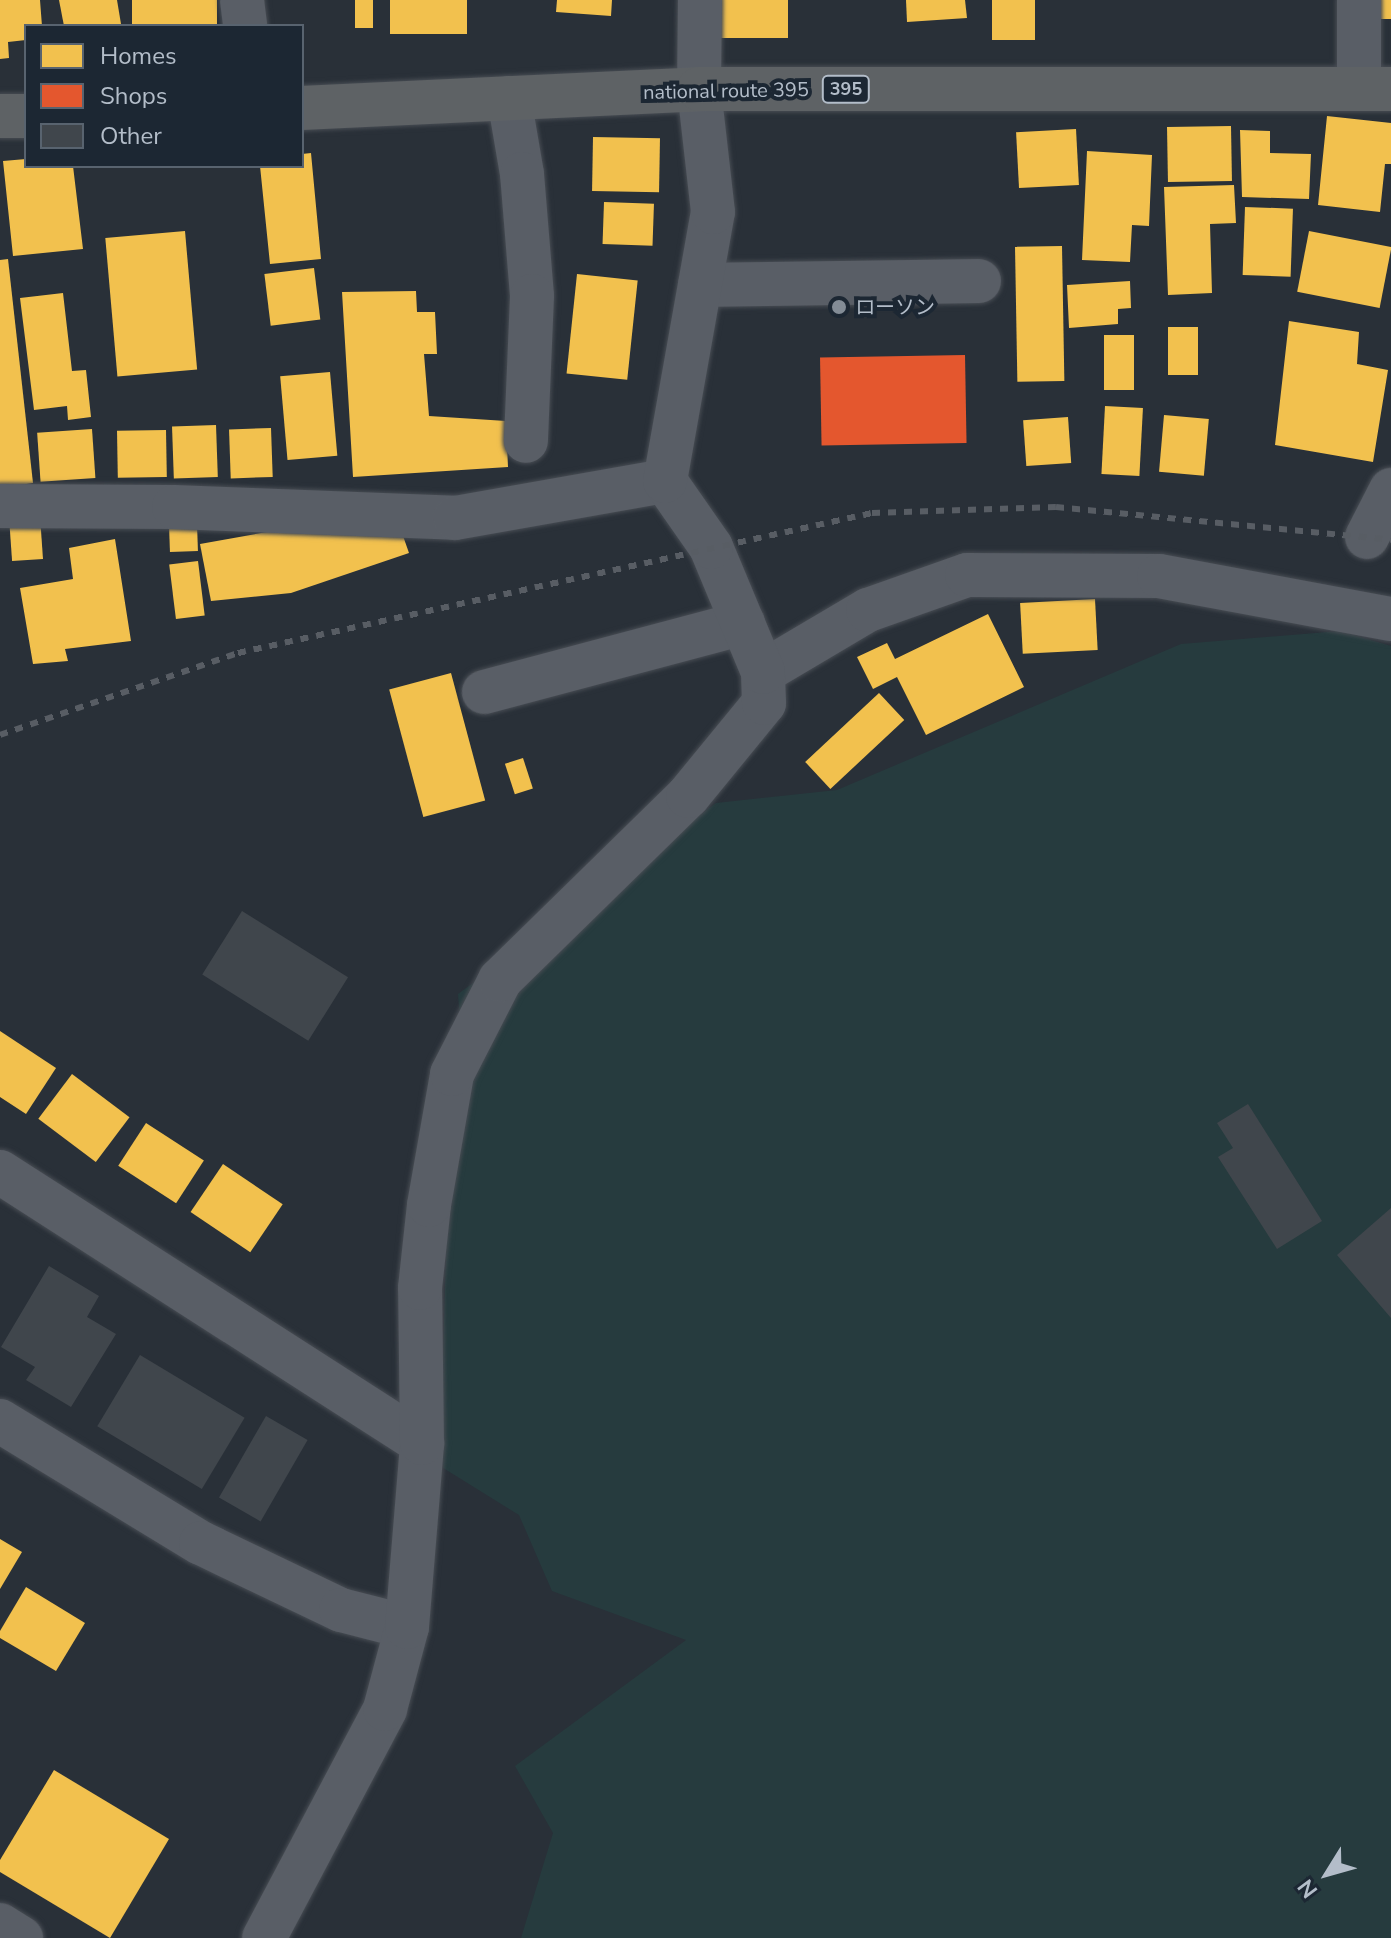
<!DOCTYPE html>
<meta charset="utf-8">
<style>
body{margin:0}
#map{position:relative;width:1391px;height:1938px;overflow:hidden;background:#293038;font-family:"Nunito Sans","Noto Sans JP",sans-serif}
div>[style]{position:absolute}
.green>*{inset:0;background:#263b3e}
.homes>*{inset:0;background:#f2c14e;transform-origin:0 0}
.shops>*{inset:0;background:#e4572e;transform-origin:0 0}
.building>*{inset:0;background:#40464c;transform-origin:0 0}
.roads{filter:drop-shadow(0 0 2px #474c53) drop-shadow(0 0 2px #474c53)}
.minor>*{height:44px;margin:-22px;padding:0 22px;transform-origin:22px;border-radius:22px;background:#595e66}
.highway>*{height:44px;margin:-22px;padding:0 22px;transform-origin:22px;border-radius:22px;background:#5e6265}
.rail>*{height:6px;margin-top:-3px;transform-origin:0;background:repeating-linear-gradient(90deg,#585d64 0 8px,transparent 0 16px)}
.dots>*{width:22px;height:22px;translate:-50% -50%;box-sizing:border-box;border:4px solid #1c2733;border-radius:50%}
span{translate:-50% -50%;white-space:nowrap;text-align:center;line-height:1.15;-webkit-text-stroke:8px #1c2733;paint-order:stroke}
.shield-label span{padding:2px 6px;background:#1c2733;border:2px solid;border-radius:6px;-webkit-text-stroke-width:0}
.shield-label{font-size:18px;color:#b3bdc9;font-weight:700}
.street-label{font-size:20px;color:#b3bdc9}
.poi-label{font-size:20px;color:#b3bdc9}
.left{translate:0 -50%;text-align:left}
.legend{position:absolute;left:24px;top:24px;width:280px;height:144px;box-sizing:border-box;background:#1c2733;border:2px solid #58636f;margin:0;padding:10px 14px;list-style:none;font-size:24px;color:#b3bdc9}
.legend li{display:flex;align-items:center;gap:16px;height:40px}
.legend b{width:40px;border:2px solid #58636f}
.north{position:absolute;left:1287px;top:1834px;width:80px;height:80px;-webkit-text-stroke:6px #1c2733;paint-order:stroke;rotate:233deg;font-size:22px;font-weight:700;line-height:32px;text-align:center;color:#b3bdc9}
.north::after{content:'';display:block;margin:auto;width:28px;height:36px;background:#b3bdc9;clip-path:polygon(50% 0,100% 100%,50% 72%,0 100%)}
</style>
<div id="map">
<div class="green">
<div style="clip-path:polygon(1340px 631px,1391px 646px,1391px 1938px,521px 1938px,553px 1833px,515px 1766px,686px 1640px,552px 1591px,519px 1515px,440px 1466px,446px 1249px,465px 1090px,458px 994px,716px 803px,837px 790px,1181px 644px)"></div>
</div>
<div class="homes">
<div style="clip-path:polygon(0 0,40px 0,42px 26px,26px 26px,26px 40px,8px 42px,9px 58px,0 59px)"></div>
<div style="clip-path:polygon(59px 0,117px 0,121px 24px,64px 26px)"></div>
<div style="left:132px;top:0;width:85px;height:26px"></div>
<div style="left:355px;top:0;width:18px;height:28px"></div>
<div style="left:390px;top:0;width:77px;height:34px"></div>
<div style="clip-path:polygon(557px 0,612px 0,611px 16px,556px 12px)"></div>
<div style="left:716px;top:0;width:72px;height:38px"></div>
<div style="clip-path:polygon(906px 0,965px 0,967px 18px,907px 22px)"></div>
<div style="left:992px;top:0;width:43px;height:40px"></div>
<div style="left:1380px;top:0;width:11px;height:19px"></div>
<div style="clip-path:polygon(1327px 116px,1391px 123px,1391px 164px,1385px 164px,1380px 212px,1318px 205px)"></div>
<div style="left:1231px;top:126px;width:55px;height:64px;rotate:89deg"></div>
<div style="left:1076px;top:129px;width:56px;height:60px;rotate:87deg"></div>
<div style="clip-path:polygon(1240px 130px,1270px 131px,1270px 153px,1311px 154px,1309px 199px,1242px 197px)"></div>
<div style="left:593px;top:137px;width:67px;height:54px;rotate:1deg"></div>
<div style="clip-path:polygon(1087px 151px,1152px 155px,1149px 226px,1132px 225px,1130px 262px,1082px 260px)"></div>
<div style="clip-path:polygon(311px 153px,321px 259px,270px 264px,260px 166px,302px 166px,302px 154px)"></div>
<div style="clip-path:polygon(26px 159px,26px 166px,73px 166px,83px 249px,13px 256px,3px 161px)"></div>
<div style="clip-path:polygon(1234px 185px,1236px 223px,1210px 224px,1212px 293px,1168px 295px,1164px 187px)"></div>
<div style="left:604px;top:202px;width:50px;height:42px;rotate:2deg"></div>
<div style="left:1245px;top:207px;width:48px;height:68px;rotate:2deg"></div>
<div style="left:185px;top:231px;width:139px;height:80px;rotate:85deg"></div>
<div style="left:1309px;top:231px;width:84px;height:62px;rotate:11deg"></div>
<div style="left:1062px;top:246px;width:135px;height:47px;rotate:89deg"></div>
<div style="clip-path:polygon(8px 259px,33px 483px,0 488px,0 260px)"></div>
<div style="left:314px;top:268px;width:52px;height:50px;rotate:83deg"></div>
<div style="left:577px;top:274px;width:61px;height:100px;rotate:6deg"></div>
<div style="clip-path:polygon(1130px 281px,1131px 308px,1118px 309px,1118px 324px,1069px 328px,1067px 285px)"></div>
<div style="clip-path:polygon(416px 291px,417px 312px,435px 312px,437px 354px,424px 354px,429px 416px,506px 421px,508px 467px,353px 477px,342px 292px)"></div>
<div style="clip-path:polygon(63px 293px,72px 371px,86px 370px,91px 417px,68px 420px,67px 406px,34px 410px,20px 298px)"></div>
<div style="clip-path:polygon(1289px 321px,1359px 332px,1357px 364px,1388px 370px,1373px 462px,1275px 445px)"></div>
<div style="left:1168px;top:327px;width:30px;height:48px"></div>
<div style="left:1104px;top:335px;width:30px;height:55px"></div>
<div style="left:330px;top:372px;width:84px;height:50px;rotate:85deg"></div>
<div style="left:1105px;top:406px;width:38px;height:68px;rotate:3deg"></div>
<div style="left:1164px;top:415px;width:45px;height:57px;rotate:5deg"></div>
<div style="left:1068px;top:417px;width:46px;height:45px;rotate:86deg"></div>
<div style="left:216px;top:425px;width:52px;height:44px;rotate:88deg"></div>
<div style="left:271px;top:428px;width:49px;height:42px;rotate:88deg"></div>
<div style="left:92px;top:429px;width:49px;height:55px;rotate:86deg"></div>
<div style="left:166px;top:430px;width:47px;height:49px;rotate:89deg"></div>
<div style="left:40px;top:516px;width:43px;height:31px;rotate:86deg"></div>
<div style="left:197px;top:524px;width:27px;height:28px;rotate:88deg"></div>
<div style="clip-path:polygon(295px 527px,402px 533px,409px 553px,291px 593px,211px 601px,200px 544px)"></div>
<div style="clip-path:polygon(115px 539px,131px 641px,65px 649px,68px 661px,33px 664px,20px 588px,73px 579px,69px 548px)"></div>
<div style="left:198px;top:561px;width:55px;height:29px;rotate:83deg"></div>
<div style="left:1095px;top:599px;width:51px;height:75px;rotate:87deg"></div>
<div style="clip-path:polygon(988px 614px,1024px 687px,926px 735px,897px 677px,873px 689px,857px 657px,887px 643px,895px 659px)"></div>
<div style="left:451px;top:673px;width:132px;height:64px;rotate:75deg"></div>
<div style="left:879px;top:693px;width:37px;height:101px;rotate:47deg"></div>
<div style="left:523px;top:758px;width:32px;height:19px;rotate:72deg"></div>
<div style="clip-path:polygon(0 1031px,56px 1068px,26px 1114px,0 1097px)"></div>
<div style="left:72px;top:1074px;width:72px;height:56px;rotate:37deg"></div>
<div style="left:146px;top:1123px;width:69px;height:51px;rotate:33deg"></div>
<div style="left:223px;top:1164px;width:72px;height:58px;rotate:34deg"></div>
<div style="clip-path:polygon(0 1539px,22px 1552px,0 1589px)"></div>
<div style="clip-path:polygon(26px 1587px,85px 1623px,56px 1671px,0 1638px,0 1631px)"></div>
<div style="clip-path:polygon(54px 1770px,169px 1839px,110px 1938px,0 1872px,0 1860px)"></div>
</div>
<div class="shops">
<div style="left:965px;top:355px;width:88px;height:145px;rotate:89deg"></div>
</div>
<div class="building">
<div style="left:242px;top:911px;width:125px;height:75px;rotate:32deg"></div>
<div style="clip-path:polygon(1248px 1104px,1322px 1221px,1277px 1249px,1218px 1157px,1233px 1148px,1217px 1123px)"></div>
<div style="clip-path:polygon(1391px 1208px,1391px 1318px,1337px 1255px)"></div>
<div style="clip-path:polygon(49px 1266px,99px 1296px,87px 1317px,116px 1334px,71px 1407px,26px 1380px,35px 1367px,1px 1347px)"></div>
<div style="left:140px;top:1355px;width:122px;height:83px;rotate:31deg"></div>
<div style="left:266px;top:1416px;width:48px;height:94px;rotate:30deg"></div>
</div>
<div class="roads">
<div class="minor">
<div style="left:242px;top:0;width:26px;rotate:83deg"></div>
<div style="left:1359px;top:0;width:89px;rotate:90deg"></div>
<div style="left:509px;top:98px;width:77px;rotate:80.3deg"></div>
<div style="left:522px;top:174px;width:122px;rotate:85.3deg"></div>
<div style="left:532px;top:296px;width:145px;rotate:92.4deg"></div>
<div style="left:700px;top:285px;width:279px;rotate:-0.8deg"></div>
<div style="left:0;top:506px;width:174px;rotate:0.3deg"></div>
<div style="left:174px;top:507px;width:281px;rotate:2.2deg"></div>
<div style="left:455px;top:518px;width:213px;rotate:-10deg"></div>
<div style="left:1367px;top:537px;width:53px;rotate:-62.9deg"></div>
<div style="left:763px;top:672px;width:122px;rotate:-30.6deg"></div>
<div style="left:868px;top:610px;width:105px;rotate:-19.5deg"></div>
<div style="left:967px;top:575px;width:192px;rotate:0.3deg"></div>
<div style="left:1159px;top:576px;width:236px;rotate:10.5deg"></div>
<div style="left:484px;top:692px;width:268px;rotate:-14.9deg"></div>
<div style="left:0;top:1172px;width:502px;rotate:32.71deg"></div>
<div style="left:0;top:1421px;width:235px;rotate:31.3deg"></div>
<div style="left:201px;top:1543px;width:155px;rotate:25.6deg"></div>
<div style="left:341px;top:1610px;width:68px;rotate:14.4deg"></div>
<div style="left:0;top:1925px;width:25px;rotate:32deg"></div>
<div style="left:264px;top:1938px;width:259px;rotate:-62.1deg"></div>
<div style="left:385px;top:1709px;width:85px;rotate:-75deg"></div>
<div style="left:407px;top:1627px;width:185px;rotate:-85.3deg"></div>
<div style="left:422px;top:1443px;width:155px;rotate:-90.7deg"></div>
<div style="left:420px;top:1288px;width:83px;rotate:-83.8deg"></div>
<div style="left:429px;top:1205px;width:133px;rotate:-80deg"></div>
<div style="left:452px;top:1074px;width:106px;rotate:-62.9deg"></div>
<div style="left:500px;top:980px;width:263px;rotate:-44.4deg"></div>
<div style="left:688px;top:796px;width:120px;rotate:-50.7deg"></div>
<div style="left:764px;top:703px;width:31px;rotate:-92deg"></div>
<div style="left:763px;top:672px;width:135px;rotate:-112.6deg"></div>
<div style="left:711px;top:547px;width:80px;rotate:-124.9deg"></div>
<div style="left:665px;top:481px;width:273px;rotate:-79.9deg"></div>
<div style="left:713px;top:212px;width:124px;rotate:-96.5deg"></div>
<div style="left:699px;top:89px;width:89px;rotate:-89.4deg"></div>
</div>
<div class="highway">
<div style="left:302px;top:108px;width:397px;rotate:-2.7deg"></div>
<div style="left:699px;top:89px;width:692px"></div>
<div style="left:0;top:116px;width:26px"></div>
</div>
</div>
<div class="rail">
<div style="left:0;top:735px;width:252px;rotate:-19deg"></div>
<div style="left:238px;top:653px;width:649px;rotate:-12.45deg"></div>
<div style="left:872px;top:513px;width:184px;rotate:-1.9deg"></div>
<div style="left:1056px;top:507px;width:337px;rotate:5.6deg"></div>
</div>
<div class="dots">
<div style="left:839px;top:307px;background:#838c96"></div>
</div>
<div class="shield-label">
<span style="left:846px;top:89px">395</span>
</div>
<div class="street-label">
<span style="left:726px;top:91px;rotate:-1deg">national route 395</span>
</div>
<div class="poi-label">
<span class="left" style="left:855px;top:307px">ローソン</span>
</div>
<ul class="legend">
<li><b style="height:22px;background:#f2c14e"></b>Homes</li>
<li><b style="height:22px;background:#e4572e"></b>Shops</li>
<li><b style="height:22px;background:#40464c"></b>Other</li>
</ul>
<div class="north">N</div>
</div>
